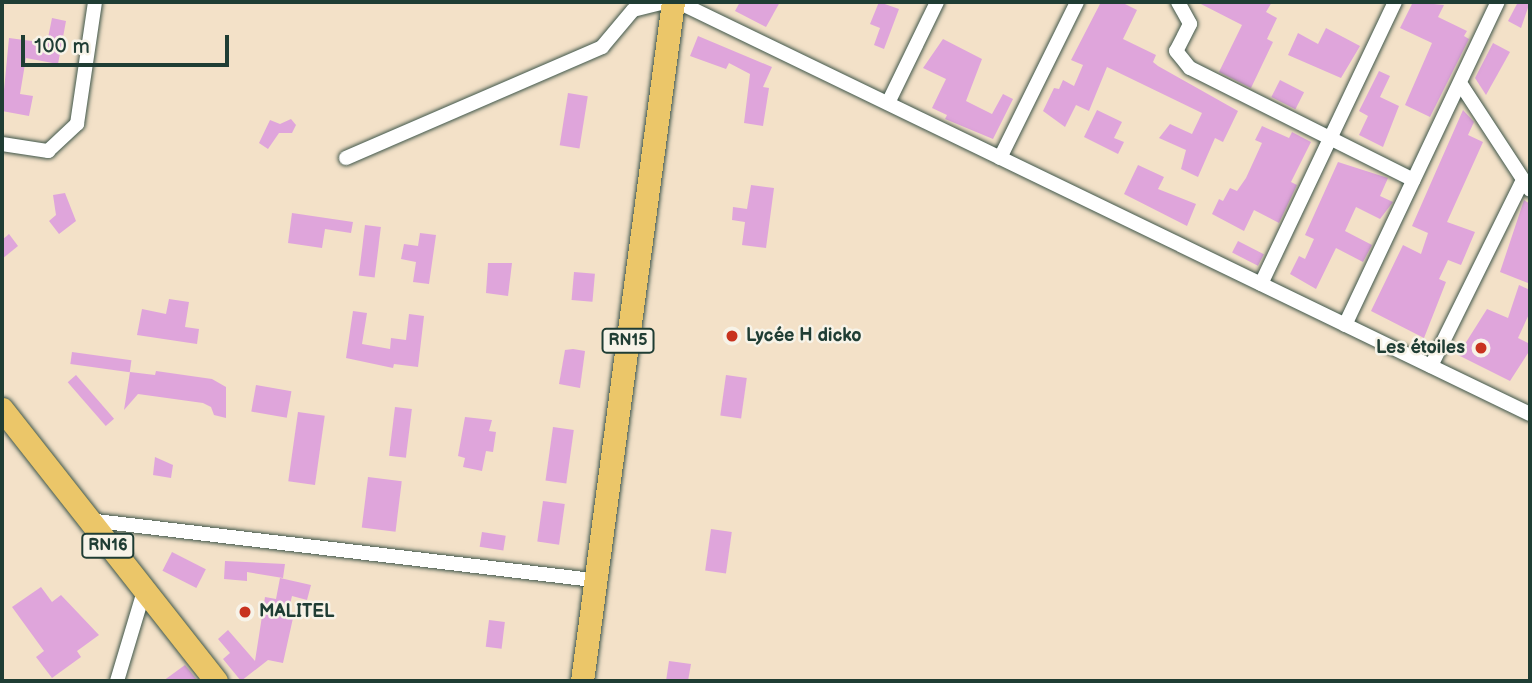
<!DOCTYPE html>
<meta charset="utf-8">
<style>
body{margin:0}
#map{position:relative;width:1532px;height:683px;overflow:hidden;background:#f3e1c8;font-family:"Balsamiq Sans",sans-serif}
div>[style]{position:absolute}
.building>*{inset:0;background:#dfa5db;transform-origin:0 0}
.roads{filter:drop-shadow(0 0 2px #3f564a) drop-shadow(0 0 2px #3f564a)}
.minor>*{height:14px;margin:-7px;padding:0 7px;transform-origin:7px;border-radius:7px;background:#fff}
.primary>*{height:23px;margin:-11.5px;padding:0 11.5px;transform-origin:11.5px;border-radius:11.5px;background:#ebc669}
.dots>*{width:19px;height:19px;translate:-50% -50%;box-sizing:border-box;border:4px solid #f7f3e8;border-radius:50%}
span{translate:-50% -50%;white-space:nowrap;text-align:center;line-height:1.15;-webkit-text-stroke:5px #f7f3e8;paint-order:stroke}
.shield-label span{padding:2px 5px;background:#f7f3e8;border:2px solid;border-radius:5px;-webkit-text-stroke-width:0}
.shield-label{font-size:16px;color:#1f3d34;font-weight:700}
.poi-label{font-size:18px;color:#1f3d34;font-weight:700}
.left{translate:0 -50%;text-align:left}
.right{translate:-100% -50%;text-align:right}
.frame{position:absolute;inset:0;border:4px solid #1f3d34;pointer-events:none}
.scale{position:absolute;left:21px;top:35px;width:208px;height:32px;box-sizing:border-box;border:4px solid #1f3d34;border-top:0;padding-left:9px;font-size:21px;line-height:24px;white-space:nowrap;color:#1f3d34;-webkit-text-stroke:5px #f7f3e8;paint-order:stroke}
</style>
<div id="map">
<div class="building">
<div style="clip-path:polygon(740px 2px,780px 2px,766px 27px,735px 11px)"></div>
<div style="clip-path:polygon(879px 2px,899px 9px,884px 49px,874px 45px,880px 28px,870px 24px)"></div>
<div style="clip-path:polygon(1101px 2px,1121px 2px,1137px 10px,1123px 39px,1156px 55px,1153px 62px,1158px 66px,1238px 111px,1223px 142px,1215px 138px,1198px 177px,1181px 169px,1186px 150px,1159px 138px,1170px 124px,1192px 134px,1202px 113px,1107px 67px,1089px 111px,1076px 105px,1065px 127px,1043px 111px,1054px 88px,1059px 89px,1063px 80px,1074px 86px,1083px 65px,1071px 60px)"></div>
<div style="clip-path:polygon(1197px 2px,1272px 2px,1266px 12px,1277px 18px,1267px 39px,1273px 42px,1251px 88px,1219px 72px,1242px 25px)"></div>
<div style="clip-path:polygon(1413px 2px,1444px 5px,1438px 17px,1467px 31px,1464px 36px,1469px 39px,1430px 117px,1405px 105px,1432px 43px,1400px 28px)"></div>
<div style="clip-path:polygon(1518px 2px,1530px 2px,1521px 28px,1508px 21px)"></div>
<div style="clip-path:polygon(52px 18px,66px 21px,58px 64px,26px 58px,20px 94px,33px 96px,29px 116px,2px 111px,9px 38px,47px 43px)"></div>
<div style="clip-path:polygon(1326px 28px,1360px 46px,1341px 78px,1288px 55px,1298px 33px,1318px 44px)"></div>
<div style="clip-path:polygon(698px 36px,772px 67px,763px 87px,769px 88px,763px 126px,744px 123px,750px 74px,729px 63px,726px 69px,690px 56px)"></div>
<div style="clip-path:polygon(943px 39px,982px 59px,966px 101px,992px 114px,1003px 94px,1013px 99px,993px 139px,945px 119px,947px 115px,932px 108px,946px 79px,923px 68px)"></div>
<div style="clip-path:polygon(1493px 43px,1510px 52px,1486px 95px,1475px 78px)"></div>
<div style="clip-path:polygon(1379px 71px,1390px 76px,1380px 97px,1399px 106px,1383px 147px,1359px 135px,1368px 116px,1359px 111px)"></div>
<div style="left:1280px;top:80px;width:27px;height:19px;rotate:27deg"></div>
<div style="left:568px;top:93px;width:20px;height:53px;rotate:9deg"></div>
<div style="clip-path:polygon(1097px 110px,1122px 122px,1114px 138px,1124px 142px,1118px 154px,1084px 137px)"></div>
<div style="clip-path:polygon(1463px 110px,1474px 122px,1468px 135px,1483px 142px,1447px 222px,1475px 232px,1461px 265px,1448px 260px,1439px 279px,1446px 282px,1424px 338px,1371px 311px,1403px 245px,1421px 254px,1428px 233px,1412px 226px)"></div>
<div style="clip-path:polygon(291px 119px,296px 125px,292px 133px,279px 133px,268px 149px,259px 143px,270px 120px,280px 124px)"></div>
<div style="clip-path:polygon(1262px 126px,1289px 138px,1292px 132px,1311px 142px,1291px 182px,1297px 185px,1279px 223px,1254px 210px,1244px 231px,1212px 214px,1219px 199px,1223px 201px,1230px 188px,1237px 191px,1246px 178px,1262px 143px,1255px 140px)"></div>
<div style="clip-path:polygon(1338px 162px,1388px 178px,1380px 196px,1393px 202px,1380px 219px,1356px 207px,1345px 231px,1372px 245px,1363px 262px,1336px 248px,1316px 289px,1290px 274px,1299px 256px,1305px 259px,1314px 239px,1305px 235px)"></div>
<div style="clip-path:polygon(1138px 165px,1164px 177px,1158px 189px,1196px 204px,1187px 226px,1124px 194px)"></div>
<div style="clip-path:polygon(751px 185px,774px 188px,766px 248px,742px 245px,745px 222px,732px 220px,733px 207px,747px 209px)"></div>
<div style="clip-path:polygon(65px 193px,76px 221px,59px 234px,49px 221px,56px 215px,53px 195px)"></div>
<div style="clip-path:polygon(1524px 200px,1530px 204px,1528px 283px,1500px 272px)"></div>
<div style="clip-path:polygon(292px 213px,353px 222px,351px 233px,325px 229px,322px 248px,288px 243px)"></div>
<div style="left:365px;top:225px;width:16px;height:51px;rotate:7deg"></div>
<div style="clip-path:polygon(420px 233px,436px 235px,429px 284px,413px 282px,416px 262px,401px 259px,404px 244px,418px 246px)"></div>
<div style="clip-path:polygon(9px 234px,18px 246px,2px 259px,2px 240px)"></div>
<div style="left:1238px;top:241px;width:29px;height:13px;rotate:27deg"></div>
<div style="clip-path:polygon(488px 263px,512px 263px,508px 296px,486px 293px)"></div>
<div style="left:574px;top:272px;width:21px;height:28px;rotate:5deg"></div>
<div style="clip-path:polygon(1519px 285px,1530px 290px,1530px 312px,1518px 338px,1530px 344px,1530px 350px,1510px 381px,1458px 355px,1487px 309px,1508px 318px)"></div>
<div style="clip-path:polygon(169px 299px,189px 302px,185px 327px,199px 329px,197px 344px,137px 335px,142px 309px,166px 314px)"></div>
<div style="clip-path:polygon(353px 311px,367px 313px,362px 344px,390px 349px,391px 338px,406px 340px,409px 314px,424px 316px,418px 367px,394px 364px,393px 368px,346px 358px)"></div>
<div style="clip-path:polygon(573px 349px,585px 351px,580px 388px,559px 384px,565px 350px)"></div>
<div style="left:72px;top:352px;width:60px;height:12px;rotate:8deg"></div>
<div style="clip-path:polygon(156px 371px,212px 379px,226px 387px,226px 418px,214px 415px,211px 407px,203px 403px,138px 394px,124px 410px,130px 372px,155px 375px)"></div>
<div style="left:76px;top:375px;width:58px;height:11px;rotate:49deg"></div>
<div style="left:726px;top:375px;width:21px;height:41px;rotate:8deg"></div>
<div style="left:256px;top:385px;width:36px;height:27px;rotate:10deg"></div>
<div style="left:395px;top:407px;width:17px;height:49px;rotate:7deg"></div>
<div style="left:298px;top:412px;width:27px;height:70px;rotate:8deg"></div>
<div style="clip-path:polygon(465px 417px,492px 420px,489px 431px,496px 432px,493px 452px,486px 451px,482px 471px,463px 467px,465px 458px,458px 456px)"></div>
<div style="left:553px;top:427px;width:21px;height:54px;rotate:8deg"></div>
<div style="clip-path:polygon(155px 457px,173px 465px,171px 478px,153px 475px)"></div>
<div style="left:368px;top:477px;width:34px;height:51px;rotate:7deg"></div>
<div style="left:543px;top:501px;width:22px;height:41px;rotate:8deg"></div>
<div style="left:711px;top:529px;width:21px;height:42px;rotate:8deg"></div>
<div style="left:482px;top:532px;width:24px;height:15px;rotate:9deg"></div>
<div style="left:172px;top:552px;width:38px;height:21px;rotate:27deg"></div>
<div style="clip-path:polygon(225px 561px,285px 564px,283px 578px,247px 572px,247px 581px,224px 579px)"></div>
<div style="clip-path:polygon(280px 578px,311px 585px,307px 600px,292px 596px,287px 617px,293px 618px,283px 663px,268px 660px,241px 681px,223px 659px,230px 653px,218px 639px,228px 630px,255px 661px,265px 597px,276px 599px)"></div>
<div style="clip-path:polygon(41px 587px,52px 602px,61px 595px,99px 635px,77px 651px,81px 657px,52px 678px,36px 657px,44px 651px,12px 607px)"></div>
<div style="left:489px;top:620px;width:16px;height:27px;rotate:7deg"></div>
<div style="clip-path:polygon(669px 661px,691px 664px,688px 681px,666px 681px)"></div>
<div style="clip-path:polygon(185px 665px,198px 681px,163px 681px)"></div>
</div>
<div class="roads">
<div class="minor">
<div style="left:678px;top:2px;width:946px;rotate:25.81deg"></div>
<div style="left:1178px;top:2px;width:25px;rotate:61deg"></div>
<div style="left:1190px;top:24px;width:30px;rotate:117deg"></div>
<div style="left:1176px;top:51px;width:22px;rotate:51deg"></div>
<div style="left:1190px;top:68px;width:250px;rotate:26.6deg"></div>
<div style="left:1462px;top:86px;width:124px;rotate:56.8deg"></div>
<div style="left:888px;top:103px;width:112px;rotate:-64.1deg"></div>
<div style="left:2px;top:144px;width:47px;rotate:8.7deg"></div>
<div style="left:48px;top:151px;width:40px;rotate:-43deg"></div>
<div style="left:77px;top:124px;width:123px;rotate:-81.6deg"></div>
<div style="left:346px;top:158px;width:279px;rotate:-23.4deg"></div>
<div style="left:602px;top:47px;width:48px;rotate:-50deg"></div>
<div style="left:633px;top:10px;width:34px;rotate:-14deg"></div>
<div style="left:1000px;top:158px;width:174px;rotate:-63.7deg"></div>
<div style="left:1261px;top:284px;width:312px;rotate:-64.6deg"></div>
<div style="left:1345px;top:325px;width:357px;rotate:-64.7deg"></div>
<div style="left:1431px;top:366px;width:208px;rotate:-63.7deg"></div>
<div style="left:88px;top:520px;width:509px;rotate:6.78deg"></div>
<div style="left:117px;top:681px;width:94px;rotate:-73.3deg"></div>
</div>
<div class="primary">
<div style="left:2px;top:409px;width:346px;rotate:51.8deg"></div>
<div style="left:582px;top:681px;width:685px;rotate:-82.37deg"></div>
</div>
</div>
<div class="dots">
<div style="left:732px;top:336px;background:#c8321e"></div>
<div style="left:1481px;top:348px;background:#c8321e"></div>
<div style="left:245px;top:612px;background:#c8321e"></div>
</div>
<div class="shield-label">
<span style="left:628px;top:341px">RN15</span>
<span style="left:108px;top:546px">RN16</span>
</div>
<div class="poi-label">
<span class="left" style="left:746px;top:336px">Lycée H dicko</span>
<span class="right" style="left:1465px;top:348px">Les étoiles</span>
<span class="left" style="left:259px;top:612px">MALITEL</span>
</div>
<div class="frame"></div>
<div class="scale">100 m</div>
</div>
